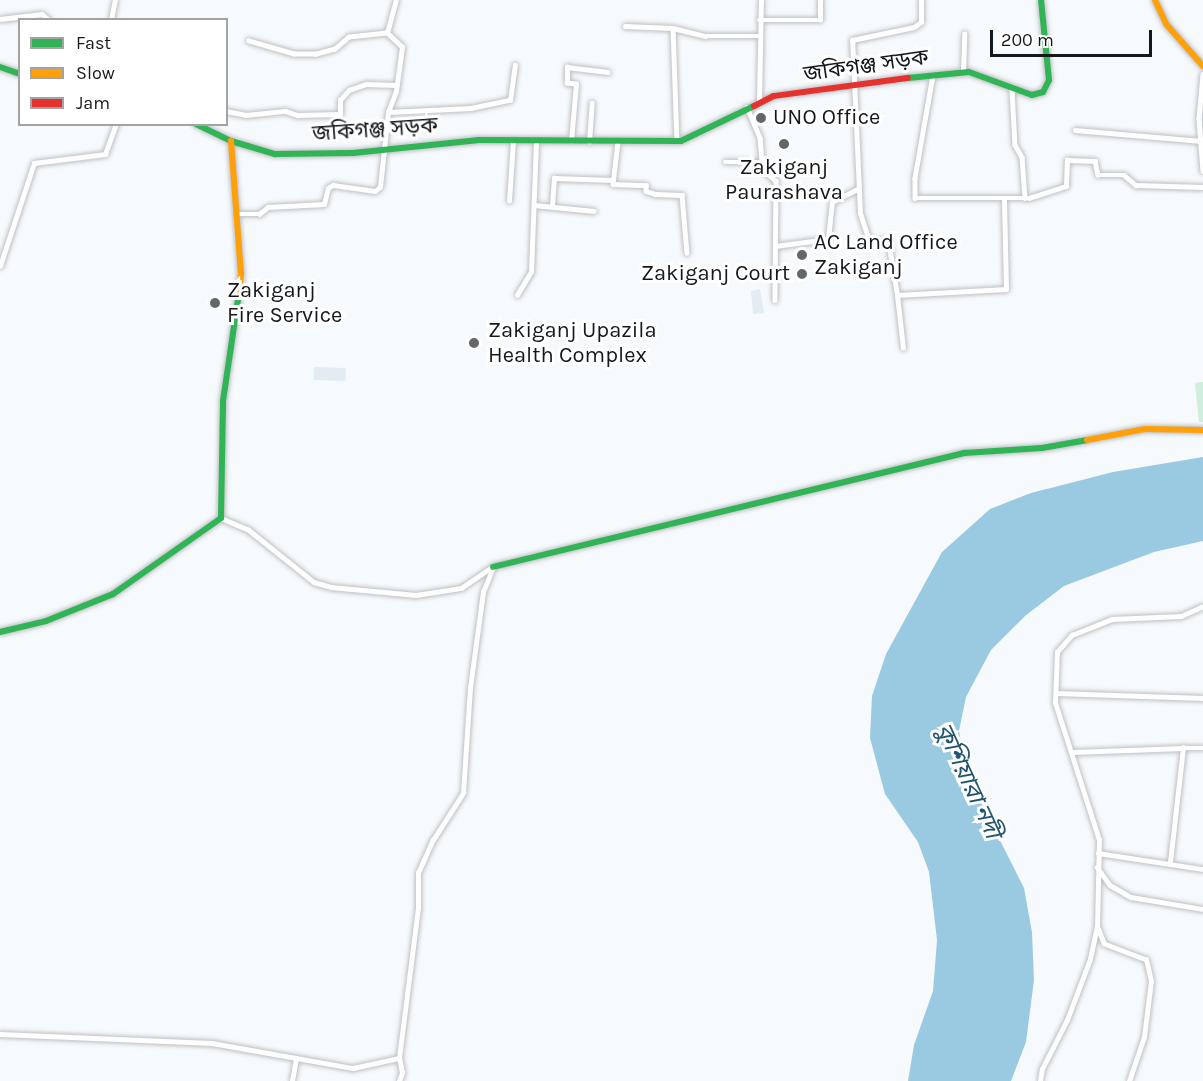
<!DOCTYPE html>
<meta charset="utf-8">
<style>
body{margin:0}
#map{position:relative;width:1203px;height:1081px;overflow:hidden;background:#f7fafd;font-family:Karla,"Noto Sans Bengali",sans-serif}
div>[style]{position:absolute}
.built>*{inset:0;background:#e4ebf3;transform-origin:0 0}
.green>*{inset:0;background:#d0eedd}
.water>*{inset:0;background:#9acae2}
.roads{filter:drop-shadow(0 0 2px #bec1c4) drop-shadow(0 0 2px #bec1c4)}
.street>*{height:4.5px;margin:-2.25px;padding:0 2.25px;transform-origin:2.25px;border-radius:2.25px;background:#fefeff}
.fast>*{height:6px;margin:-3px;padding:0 3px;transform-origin:3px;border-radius:3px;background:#30b455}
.slow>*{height:6px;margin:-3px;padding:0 3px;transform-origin:3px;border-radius:3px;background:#ff9f0a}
.jam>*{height:6px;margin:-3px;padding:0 3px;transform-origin:3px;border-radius:3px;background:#e5322d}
.dots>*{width:16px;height:16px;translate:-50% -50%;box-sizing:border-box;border:3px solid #fff;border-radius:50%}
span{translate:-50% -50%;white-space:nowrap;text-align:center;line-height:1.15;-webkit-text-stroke:6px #fff;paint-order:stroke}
.street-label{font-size:22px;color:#15181b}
.poi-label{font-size:22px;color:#15181b}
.left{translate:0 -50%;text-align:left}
.right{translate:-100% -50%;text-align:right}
.water-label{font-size:24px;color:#21566e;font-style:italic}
.legend{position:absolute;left:18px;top:18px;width:210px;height:108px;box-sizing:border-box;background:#fff;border:2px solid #a1a3a4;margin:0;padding:8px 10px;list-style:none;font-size:18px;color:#15181b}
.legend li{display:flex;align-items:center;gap:12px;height:30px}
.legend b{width:30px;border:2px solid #a1a3a4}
.scale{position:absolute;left:990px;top:30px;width:162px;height:27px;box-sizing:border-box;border:3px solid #15181b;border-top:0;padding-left:8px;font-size:18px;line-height:21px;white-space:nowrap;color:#15181b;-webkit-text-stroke:4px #fff;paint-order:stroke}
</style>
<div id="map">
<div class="built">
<div style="clip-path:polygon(760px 289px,764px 313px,753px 314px,751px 291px)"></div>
<div style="left:314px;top:367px;width:32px;height:13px;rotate:2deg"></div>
</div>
<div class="green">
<div style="clip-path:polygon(1203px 382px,1203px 422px,1199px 422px,1195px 383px)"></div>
</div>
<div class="water">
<div style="clip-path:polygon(1203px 457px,1203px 541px,1154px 552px,1064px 586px,1025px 616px,991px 650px,966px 697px,959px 731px,966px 773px,1024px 888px,1032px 932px,1034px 980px,1026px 1042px,1011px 1081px,908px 1081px,914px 1045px,933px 991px,937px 940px,929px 872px,918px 842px,885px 794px,870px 738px,872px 696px,886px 654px,942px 552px,990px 509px,1031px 493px,1113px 472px)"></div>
</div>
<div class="roads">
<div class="street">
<div style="left:0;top:19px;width:42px;rotate:-6.8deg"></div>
<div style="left:42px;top:14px;width:9px;rotate:41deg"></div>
<div style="left:111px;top:20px;width:20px;rotate:-79deg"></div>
<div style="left:759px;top:20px;width:61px"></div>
<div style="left:820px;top:20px;width:20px;rotate:-90deg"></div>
<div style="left:625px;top:26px;width:48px;rotate:2.4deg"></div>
<div style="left:673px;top:28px;width:33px;rotate:14deg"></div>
<div style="left:705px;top:36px;width:53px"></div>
<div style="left:673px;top:28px;width:113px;rotate:88deg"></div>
<div style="left:387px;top:33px;width:34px;rotate:-75deg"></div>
<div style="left:963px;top:72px;width:38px;rotate:-88deg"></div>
<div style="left:1203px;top:74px;width:45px;rotate:95.1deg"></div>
<div style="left:1199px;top:119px;width:52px;rotate:85.6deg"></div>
<div style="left:933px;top:75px;width:105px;rotate:99.9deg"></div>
<div style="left:915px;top:178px;width:20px;rotate:90deg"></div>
<div style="left:915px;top:198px;width:114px"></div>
<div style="left:1029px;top:198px;width:39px;rotate:-18deg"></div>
<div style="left:1066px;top:186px;width:26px;rotate:-88deg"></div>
<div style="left:1067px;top:160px;width:28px;rotate:2deg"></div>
<div style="left:1095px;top:161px;width:14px;rotate:78deg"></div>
<div style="left:1098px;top:175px;width:26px"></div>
<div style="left:1124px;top:175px;width:16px;rotate:40deg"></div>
<div style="left:1136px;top:185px;width:67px;rotate:1.7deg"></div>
<div style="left:1012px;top:90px;width:55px;rotate:86.9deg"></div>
<div style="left:1015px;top:145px;width:14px;rotate:60deg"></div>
<div style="left:1022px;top:157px;width:41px;rotate:85.8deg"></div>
<div style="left:759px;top:101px;width:101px;rotate:-88.9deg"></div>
<div style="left:747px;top:107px;width:34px;rotate:67deg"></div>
<div style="left:760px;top:138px;width:32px;rotate:85deg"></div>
<div style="left:763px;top:170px;width:17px;rotate:40deg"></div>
<div style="left:776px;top:181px;width:119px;rotate:90.5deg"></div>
<div style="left:226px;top:111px;width:20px;rotate:11deg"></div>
<div style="left:246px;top:115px;width:39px;rotate:-6deg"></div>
<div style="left:285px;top:111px;width:13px;rotate:18deg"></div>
<div style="left:297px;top:115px;width:43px;rotate:-1.3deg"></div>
<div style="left:340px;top:114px;width:14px;rotate:-90deg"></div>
<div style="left:340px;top:100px;width:13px;rotate:-48deg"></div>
<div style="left:349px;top:90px;width:18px;rotate:-19deg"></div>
<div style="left:366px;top:84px;width:30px;rotate:2deg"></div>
<div style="left:388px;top:112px;width:83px;rotate:-2.8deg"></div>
<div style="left:471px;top:108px;width:40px;rotate:-12deg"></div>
<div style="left:510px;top:100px;width:35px;rotate:-82deg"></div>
<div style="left:1075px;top:130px;width:127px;rotate:5deg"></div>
<div style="left:571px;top:141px;width:57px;rotate:-85deg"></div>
<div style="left:576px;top:84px;width:9px;rotate:-174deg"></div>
<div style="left:567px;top:83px;width:16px;rotate:-90deg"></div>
<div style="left:567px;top:67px;width:41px;rotate:7deg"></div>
<div style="left:589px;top:142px;width:39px;rotate:-86deg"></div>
<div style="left:618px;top:142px;width:42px;rotate:96.8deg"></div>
<div style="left:613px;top:184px;width:33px;rotate:2deg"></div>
<div style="left:646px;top:185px;width:6px;rotate:90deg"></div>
<div style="left:646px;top:191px;width:9px;rotate:18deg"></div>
<div style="left:655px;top:194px;width:27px;rotate:2deg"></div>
<div style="left:682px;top:195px;width:58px;rotate:85.1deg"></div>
<div style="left:725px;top:162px;width:37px"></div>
<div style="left:509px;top:201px;width:60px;rotate:-86.2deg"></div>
<div style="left:534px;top:205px;width:60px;rotate:5.7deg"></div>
<div style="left:552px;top:206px;width:28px;rotate:-86deg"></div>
<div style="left:554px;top:178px;width:59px;rotate:1.9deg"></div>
<div style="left:236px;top:214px;width:23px"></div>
<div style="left:259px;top:214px;width:11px;rotate:-38deg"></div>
<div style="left:268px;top:207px;width:56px;rotate:-3.1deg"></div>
<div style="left:324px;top:204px;width:16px;rotate:-76deg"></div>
<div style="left:328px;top:188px;width:6px;rotate:-31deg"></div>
<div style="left:333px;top:185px;width:42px;rotate:8.1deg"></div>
<div style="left:375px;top:191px;width:6px;rotate:-39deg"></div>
<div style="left:380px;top:187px;width:75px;rotate:-83.9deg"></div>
<div style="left:388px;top:112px;width:22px;rotate:-69deg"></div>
<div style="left:396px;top:91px;width:44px;rotate:-82.2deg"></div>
<div style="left:402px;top:47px;width:21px;rotate:-137deg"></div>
<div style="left:387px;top:33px;width:38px;rotate:174deg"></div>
<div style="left:349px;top:37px;width:18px;rotate:139deg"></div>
<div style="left:335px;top:49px;width:20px;rotate:165deg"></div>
<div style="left:316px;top:54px;width:22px;rotate:180deg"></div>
<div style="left:294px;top:54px;width:47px;rotate:-163.9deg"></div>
<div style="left:775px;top:246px;width:53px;rotate:-7.5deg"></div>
<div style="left:828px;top:239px;width:37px;rotate:-84deg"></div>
<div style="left:832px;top:202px;width:28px;rotate:-27deg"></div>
<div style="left:0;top:266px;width:108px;rotate:-71.7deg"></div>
<div style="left:34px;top:163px;width:72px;rotate:-7.2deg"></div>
<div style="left:105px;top:154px;width:32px;rotate:-70deg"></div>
<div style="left:517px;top:295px;width:27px;rotate:-59deg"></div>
<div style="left:531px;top:272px;width:131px;rotate:-87.8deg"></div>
<div style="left:897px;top:295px;width:55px;rotate:-99.5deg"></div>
<div style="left:888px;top:241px;width:19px;rotate:180deg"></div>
<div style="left:869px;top:241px;width:29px;rotate:-108deg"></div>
<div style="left:860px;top:213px;width:173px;rotate:-92.6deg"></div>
<div style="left:852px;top:40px;width:63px;rotate:-11.8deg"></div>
<div style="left:914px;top:27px;width:9px;rotate:-36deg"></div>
<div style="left:921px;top:22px;width:22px;rotate:-90deg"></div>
<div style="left:903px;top:348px;width:53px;rotate:-96.5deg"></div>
<div style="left:897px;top:295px;width:109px;rotate:-3.2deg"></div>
<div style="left:1006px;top:289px;width:89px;rotate:-91.3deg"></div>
<div style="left:221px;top:518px;width:30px;rotate:23deg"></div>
<div style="left:249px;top:530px;width:83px;rotate:38.7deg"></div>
<div style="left:314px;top:582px;width:18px;rotate:16deg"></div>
<div style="left:331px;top:587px;width:85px;rotate:5.4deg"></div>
<div style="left:416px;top:595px;width:46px;rotate:-8.8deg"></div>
<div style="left:461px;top:588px;width:36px;rotate:-34deg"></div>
<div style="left:1056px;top:693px;width:147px;rotate:1.9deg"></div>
<div style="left:1073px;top:752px;width:110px;rotate:-2.1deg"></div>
<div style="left:1098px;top:853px;width:106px;rotate:8.7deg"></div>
<div style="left:1170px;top:862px;width:115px;rotate:-83.5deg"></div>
<div style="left:1183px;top:748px;width:20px"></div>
<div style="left:1097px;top:867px;width:22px;rotate:54deg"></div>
<div style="left:1110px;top:885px;width:24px;rotate:30deg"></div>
<div style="left:1131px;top:897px;width:73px;rotate:9.5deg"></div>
<div style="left:0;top:1034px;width:212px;rotate:2.4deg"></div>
<div style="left:212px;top:1043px;width:143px;rotate:10.1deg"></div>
<div style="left:353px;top:1068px;width:47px;rotate:-12.3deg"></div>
<div style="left:399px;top:1058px;width:151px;rotate:-82.8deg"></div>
<div style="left:418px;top:908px;width:35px;rotate:-90deg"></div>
<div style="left:418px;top:873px;width:36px;rotate:-66deg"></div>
<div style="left:433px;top:840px;width:56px;rotate:-57.4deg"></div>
<div style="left:463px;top:793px;width:105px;rotate:-86.2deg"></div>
<div style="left:470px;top:688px;width:97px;rotate:-82.3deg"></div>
<div style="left:483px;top:592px;width:27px;rotate:-68deg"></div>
<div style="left:292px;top:1081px;width:23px;rotate:-80deg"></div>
<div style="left:399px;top:1081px;width:9px;rotate:-69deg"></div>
<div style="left:402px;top:1073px;width:15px;rotate:-101deg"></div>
<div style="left:1040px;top:1081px;width:12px;rotate:-81deg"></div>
<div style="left:1042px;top:1069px;width:55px;rotate:-63deg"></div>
<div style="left:1067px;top:1020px;width:65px;rotate:-69.3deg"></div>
<div style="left:1090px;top:959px;width:33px;rotate:-78deg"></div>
<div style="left:1129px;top:1081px;width:46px;rotate:-71.2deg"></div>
<div style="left:1144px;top:1037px;width:56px;rotate:-82.9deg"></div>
<div style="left:1151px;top:981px;width:22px;rotate:-103deg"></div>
<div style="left:1146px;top:960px;width:45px;rotate:-159.1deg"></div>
<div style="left:1104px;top:944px;width:18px;rotate:-112deg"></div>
<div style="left:1097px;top:927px;width:87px;rotate:-88.7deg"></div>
<div style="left:1099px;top:840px;width:144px;rotate:-107.8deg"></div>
<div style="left:1055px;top:703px;width:51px;rotate:-87.8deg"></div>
<div style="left:1057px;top:652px;width:23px;rotate:-49deg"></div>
<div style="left:1072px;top:635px;width:43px;rotate:-21.8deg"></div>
<div style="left:1112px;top:619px;width:69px;rotate:-2.5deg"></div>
<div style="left:1181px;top:616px;width:24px;rotate:-24deg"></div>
</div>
<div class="fast">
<div style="left:0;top:67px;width:21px;rotate:19deg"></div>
<div style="left:908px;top:78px;width:61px;rotate:-5.6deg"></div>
<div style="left:969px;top:72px;width:67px;rotate:20.1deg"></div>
<div style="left:1032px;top:95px;width:11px;rotate:-15deg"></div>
<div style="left:1043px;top:92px;width:13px;rotate:-63deg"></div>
<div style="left:1049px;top:80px;width:80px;rotate:-95.7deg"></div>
<div style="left:196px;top:124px;width:39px;rotate:26deg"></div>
<div style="left:231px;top:141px;width:46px;rotate:16.5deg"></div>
<div style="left:275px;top:154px;width:78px;rotate:-0.7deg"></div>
<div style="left:353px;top:153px;width:127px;rotate:-5.9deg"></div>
<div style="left:479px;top:140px;width:202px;rotate:0.3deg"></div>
<div style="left:681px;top:141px;width:81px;rotate:-25.6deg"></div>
<div style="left:493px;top:567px;width:485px;rotate:-13.6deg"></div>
<div style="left:964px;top:453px;width:78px;rotate:-3.7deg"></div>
<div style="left:1042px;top:448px;width:46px;rotate:-10.1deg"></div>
<div style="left:0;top:632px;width:47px;rotate:-13.4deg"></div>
<div style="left:46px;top:621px;width:72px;rotate:-21.9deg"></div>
<div style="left:113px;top:594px;width:132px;rotate:-35.1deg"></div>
<div style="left:221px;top:518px;width:117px;rotate:-89deg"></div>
<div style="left:223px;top:401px;width:110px;rotate:-81.6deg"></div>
</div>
<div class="slow">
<div style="left:1155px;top:0;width:26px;rotate:65deg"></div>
<div style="left:1166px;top:24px;width:56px;rotate:48.6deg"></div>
<div style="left:231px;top:141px;width:133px;rotate:85.7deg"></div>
<div style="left:241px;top:274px;width:18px;rotate:96deg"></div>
<div style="left:1087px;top:440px;width:59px;rotate:-10.7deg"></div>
<div style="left:1145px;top:429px;width:58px;rotate:1deg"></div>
</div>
<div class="jam">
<div style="left:754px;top:106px;width:22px;rotate:-27deg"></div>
<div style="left:774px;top:96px;width:135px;rotate:-7.7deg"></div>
</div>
</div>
<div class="dots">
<div style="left:761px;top:118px;background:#64676a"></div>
<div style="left:784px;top:144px;background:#64676a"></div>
<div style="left:802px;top:255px;background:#64676a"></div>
<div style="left:802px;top:274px;background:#64676a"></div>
<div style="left:215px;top:303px;background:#64676a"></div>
<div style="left:474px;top:343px;background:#64676a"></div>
</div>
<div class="street-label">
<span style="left:866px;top:66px;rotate:-8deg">জকিগঞ্জ সড়ক</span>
<span style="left:375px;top:130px;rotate:-4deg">জকিগঞ্জ সড়ক</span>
</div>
<div class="poi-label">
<span class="left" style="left:773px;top:118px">UNO Office</span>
<span style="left:784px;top:180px">Zakiganj<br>Paurashava</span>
<span class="left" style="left:814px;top:255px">AC Land Office<br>Zakiganj</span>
<span class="right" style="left:790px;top:274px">Zakiganj Court</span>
<span class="left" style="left:227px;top:303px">Zakiganj<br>Fire Service</span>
<span class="left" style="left:488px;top:343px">Zakiganj Upazila<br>Health Complex</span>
</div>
<div class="water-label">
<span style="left:968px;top:781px;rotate:65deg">কুশিয়ারা নদী</span>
</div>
<ul class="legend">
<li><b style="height:8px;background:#30b455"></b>Fast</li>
<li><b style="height:8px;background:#ff9f0a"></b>Slow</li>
<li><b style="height:8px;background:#e5322d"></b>Jam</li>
</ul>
<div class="scale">200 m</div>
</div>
